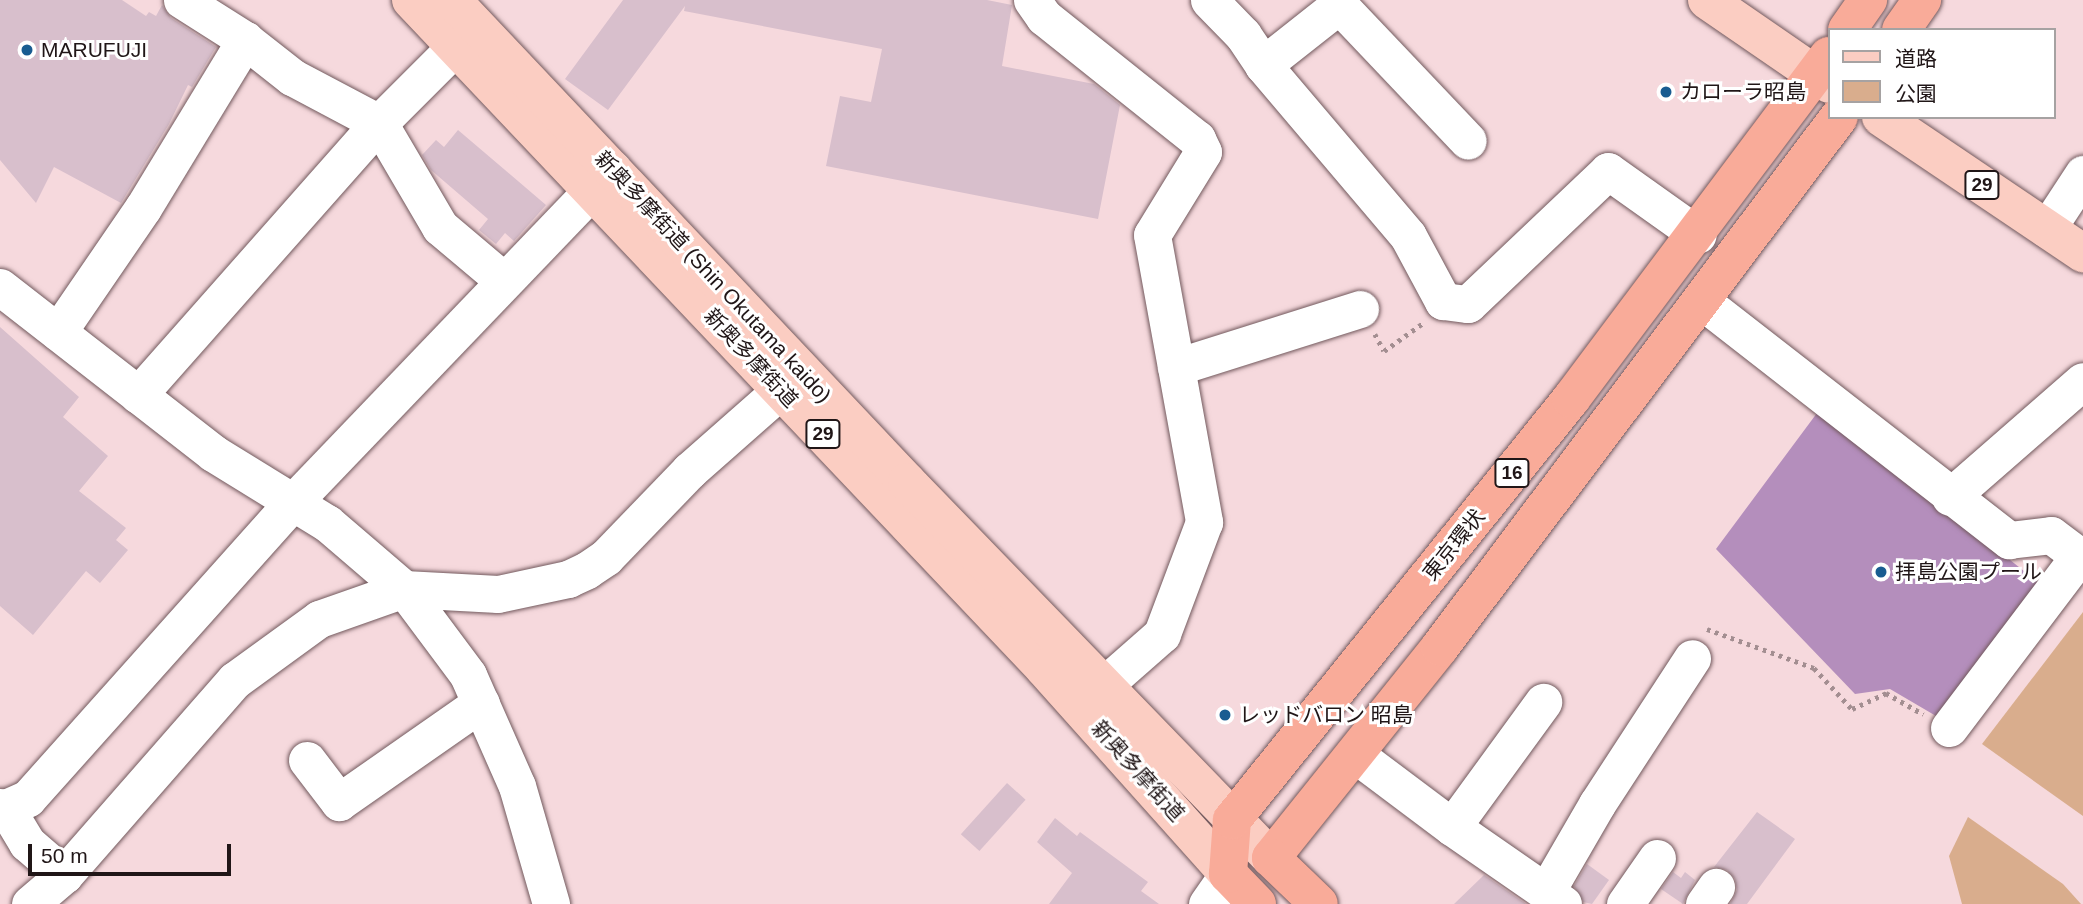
<!DOCTYPE html>
<meta charset="utf-8">
<style>
body{margin:0}
#map{position:relative;width:2083px;height:904px;overflow:hidden;background:#f6d9dd;font-family:Arial,"Noto Sans JP",sans-serif}
div>[style]{position:absolute}
.green>*{inset:0;background:#d9ad8d}
.water>*{inset:0;background:#b48ebc}
.building>*{inset:0;background:#d8bfcc;transform-origin:0 0}
.path>*{height:4.5px;margin-top:-2.25px;transform-origin:0;background:repeating-linear-gradient(90deg,#a38e91 0 3.5px,transparent 0 8.5px)}
.roads{filter:drop-shadow(0 0 2px #72595d) drop-shadow(0 0 2px #72595d)}
.minor>*{height:37px;margin:-18.5px;padding:0 18.5px;transform-origin:18.5px;border-radius:18.5px;background:#fff}
.major>*{height:38px;margin:-19px;padding:0 19px;transform-origin:19px;border-radius:19px;background:#fbcdc2}
.highway>*{height:38px;margin:-19px;padding:0 19px;transform-origin:19px;border-radius:19px;background:#f9ab99}
.dots>*{width:19px;height:19px;translate:-50% -50%;box-sizing:border-box;border:4px solid #fff;border-radius:50%}
span{translate:-50% -50%;white-space:nowrap;text-align:center;line-height:1.15;-webkit-text-stroke:6px #fff;paint-order:stroke}
.shield-label span{padding:2px 5px;background:#fff;border:2px solid;border-radius:5px;-webkit-text-stroke-width:0}
.shield-label{font-size:19px;color:#201617;font-weight:700}
.poi-label{font-size:21px;color:#201617}
.left{translate:0 -50%;text-align:left}
.street-label{font-size:21px;color:#201617}
.legend{position:absolute;left:1828px;top:28px;width:228px;height:91px;box-sizing:border-box;background:#fff;border:2px solid #a6a2a2;margin:0;padding:9px 12px;list-style:none;font-size:21px;color:#201617}
.legend li{display:flex;align-items:center;gap:14px;height:35px}
.legend b{width:35px;border:2px solid #a6a2a2}
.scale{position:absolute;left:28px;top:844px;width:203px;height:32px;box-sizing:border-box;border:4px solid #201617;border-top:0;padding-left:9px;font-size:21px;line-height:24px;white-space:nowrap;color:#201617;-webkit-text-stroke:5px #fff;paint-order:stroke}
</style>
<div id="map">
<div class="green">
<div style="clip-path:polygon(2083px 612px,2083px 816px,1982px 744px)"></div>
<div style="clip-path:polygon(1968px 817px,2063px 884px,2081px 904px,1962px 904px,1949px 856px)"></div>
</div>
<div class="water">
<div style="clip-path:polygon(1820px 409px,2054px 595px,1948px 723px,1890px 689px,1855px 694px,1716px 549px)"></div>
</div>
<div class="building">
<div style="clip-path:polygon(0 0,122px 0,146px 16px,149px 12px,156px 16px,162px 5px,171px 18px,216px 47px,192px 87px,188px 85px,169px 124px,121px 203px,54px 167px,36px 203px,0 160px)"></div>
<div style="clip-path:polygon(623px 0,987px 0,1012px 5px,1002px 66px,1094px 84px,1120px 105px,1098px 219px,826px 166px,840px 96px,871px 102px,882px 49px,684px 11px,685px 6px,608px 110px,565px 79px)"></div>
<div style="clip-path:polygon(458px 130px,546px 205px,514px 241px,505px 233px,496px 244px,479px 230px,488px 219px,431px 170px,422px 155px,436px 140px,444px 147px)"></div>
<div style="clip-path:polygon(0 327px,79px 397px,63px 417px,108px 456px,79px 491px,126px 528px,116px 540px,128px 550px,100px 583px,86px 571px,33px 635px,0 606px)"></div>
<div style="left:1007px;top:783px;width:25px;height:69px;rotate:42deg"></div>
<div style="clip-path:polygon(1757px 812px,1795px 839px,1747px 904px,1730px 904px,1737px 890px,1735px 879px,1727px 870px,1714px 867px)"></div>
<div style="clip-path:polygon(1055px 818px,1077px 836px,1080px 832px,1148px 882px,1141px 891px,1159px 904px,1049px 904px,1072px 873px,1037px 842px)"></div>
<div style="clip-path:polygon(1587px 864px,1609px 880px,1592px 904px,1583px 902px,1574px 886px)"></div>
<div style="clip-path:polygon(1673px 872px,1681px 878px,1685px 872px,1695px 880px,1683px 904px,1661px 889px)"></div>
<div style="clip-path:polygon(1484px 875px,1526px 904px,1454px 904px)"></div>
</div>
<div class="path">
<div style="left:1375px;top:334px;width:19px;rotate:62deg"></div>
<div style="left:1384px;top:351px;width:48px;rotate:-35.7deg"></div>
<div style="left:1707px;top:629px;width:114px;rotate:20deg"></div>
<div style="left:1814px;top:668px;width:56px;rotate:47.2deg"></div>
<div style="left:1852px;top:709px;width:38px;rotate:-25deg"></div>
<div style="left:1886px;top:693px;width:43px;rotate:29.6deg"></div>
</div>
<div class="roads">
<div class="minor">
<div style="left:182px;top:0;width:75px;rotate:32.4deg"></div>
<div style="left:245px;top:40px;width:60px;rotate:38.2deg"></div>
<div style="left:292px;top:77px;width:98px;rotate:27.9deg"></div>
<div style="left:379px;top:123px;width:121px;rotate:59.6deg"></div>
<div style="left:440px;top:227px;width:82px;rotate:40.1deg"></div>
<div style="left:1032px;top:0;width:21px;rotate:55deg"></div>
<div style="left:1044px;top:17px;width:196px;rotate:38.6deg"></div>
<div style="left:1197px;top:139px;width:14px;rotate:65deg"></div>
<div style="left:1203px;top:152px;width:97px;rotate:121.6deg"></div>
<div style="left:1152px;top:235px;width:292px;rotate:79.7deg"></div>
<div style="left:1204px;top:522px;width:120px;rotate:110.6deg"></div>
<div style="left:1162px;top:634px;width:77px;rotate:138.7deg"></div>
<div style="left:1209px;top:0;width:49px;rotate:45.8deg"></div>
<div style="left:1243px;top:35px;width:36px;rotate:56deg"></div>
<div style="left:1263px;top:65px;width:224px;rotate:49.7deg"></div>
<div style="left:1408px;top:236px;width:74px;rotate:61.7deg"></div>
<div style="left:1443px;top:301px;width:25px;rotate:7deg"></div>
<div style="left:1468px;top:304px;width:193px;rotate:-43.5deg"></div>
<div style="left:1608px;top:171px;width:110px;rotate:35.4deg"></div>
<div style="left:1263px;top:65px;width:97px;rotate:-38.3deg"></div>
<div style="left:1339px;top:5px;width:187px;rotate:46.5deg"></div>
<div style="left:2047px;top:229px;width:66px;rotate:-56.8deg"></div>
<div style="left:0;top:287px;width:270px;rotate:37.9deg"></div>
<div style="left:213px;top:453px;width:134px;rotate:31.6deg"></div>
<div style="left:327px;top:523px;width:101px;rotate:40.6deg"></div>
<div style="left:404px;top:589px;width:107px;rotate:53.3deg"></div>
<div style="left:468px;top:675px;width:121px;rotate:66.2deg"></div>
<div style="left:517px;top:786px;width:123px;rotate:73.9deg"></div>
<div style="left:1703px;top:302px;width:388px;rotate:37.9deg"></div>
<div style="left:2009px;top:540px;width:42px;rotate:-6.8deg"></div>
<div style="left:2051px;top:535px;width:40px;rotate:37deg"></div>
<div style="left:58px;top:332px;width:150px;rotate:-55.6deg"></div>
<div style="left:143px;top:208px;width:197px;rotate:-58.7deg"></div>
<div style="left:1176px;top:367px;width:193px;rotate:-17.5deg"></div>
<div style="left:138px;top:395px;width:363px;rotate:-48.5deg"></div>
<div style="left:379px;top:123px;width:109px;rotate:-45deg"></div>
<div style="left:1950px;top:497px;width:176px;rotate:-41.1deg"></div>
<div style="left:1949px;top:728px;width:216px;rotate:-52.9deg"></div>
<div style="left:1356px;top:755px;width:120px;rotate:36.9deg"></div>
<div style="left:1452px;top:827px;width:135px;rotate:34.7deg"></div>
<div style="left:307px;top:760px;width:53px;rotate:52.7deg"></div>
<div style="left:339px;top:802px;width:173px;rotate:-34.9deg"></div>
<div style="left:0;top:807px;width:6px;rotate:9deg"></div>
<div style="left:6px;top:808px;width:24px;rotate:-24deg"></div>
<div style="left:28px;top:798px;width:399px;rotate:-48.2deg"></div>
<div style="left:294px;top:501px;width:460px;rotate:-46.2deg"></div>
<div style="left:6px;top:808px;width:41px;rotate:59deg"></div>
<div style="left:27px;top:843px;width:49px;rotate:40.9deg"></div>
<div style="left:1452px;top:827px;width:155px;rotate:-53.9deg"></div>
<div style="left:1546px;top:892px;width:102px;rotate:-59.9deg"></div>
<div style="left:1597px;top:804px;width:174px;rotate:-56.9deg"></div>
<div style="left:30px;top:904px;width:45px;rotate:-40.5deg"></div>
<div style="left:64px;top:875px;width:259px;rotate:-48.8deg"></div>
<div style="left:235px;top:680px;width:104px;rotate:-36deg"></div>
<div style="left:319px;top:619px;width:90px;rotate:-19.4deg"></div>
<div style="left:404px;top:589px;width:94px;rotate:3deg"></div>
<div style="left:498px;top:594px;width:72px;rotate:-12.1deg"></div>
<div style="left:568px;top:579px;width:21px;rotate:-25deg"></div>
<div style="left:587px;top:570px;width:23px;rotate:-34deg"></div>
<div style="left:606px;top:557px;width:120px;rotate:-46deg"></div>
<div style="left:689px;top:471px;width:123px;rotate:-41.4deg"></div>
<div style="left:1207px;top:904px;width:37px;rotate:-55deg"></div>
<div style="left:1625px;top:904px;width:56px;rotate:-55.2deg"></div>
<div style="left:1704px;top:904px;width:21px;rotate:-55deg"></div>
</div>
<div class="major">
<div style="left:411px;top:0;width:920px;rotate:46.54deg"></div>
<div style="left:1044px;top:668px;width:276px;rotate:48.2deg"></div>
<div style="left:452px;top:0;width:663px;rotate:46.65deg"></div>
<div style="left:907px;top:482px;width:523px;rotate:45.93deg"></div>
<div style="left:1707px;top:0;width:148px;rotate:34.5deg"></div>
<div style="left:1881px;top:117px;width:244px;rotate:34deg"></div>
</div>
<div class="highway">
<div style="left:1847px;top:30px;width:37px;rotate:-55deg"></div>
<div style="left:1901px;top:30px;width:37px;rotate:-55deg"></div>
<div style="left:1271px;top:858px;width:270px;rotate:-51.3deg"></div>
<div style="left:1440px;top:647px;width:663px;rotate:-53.03deg"></div>
<div style="left:1271px;top:858px;width:66px;rotate:43.8deg"></div>
<div style="left:1257px;top:904px;width:42px;rotate:-134deg"></div>
<div style="left:1228px;top:874px;width:54px;rotate:-85.8deg"></div>
<div style="left:1232px;top:820px;width:541px;rotate:-51.16deg"></div>
<div style="left:1571px;top:399px;width:429px;rotate:-53.1deg"></div>
</div>
</div>
<div class="dots">
<div style="left:27px;top:50px;background:#195c91"></div>
<div style="left:1666px;top:92px;background:#195c91"></div>
<div style="left:1881px;top:572px;background:#195c91"></div>
<div style="left:1225px;top:715px;background:#195c91"></div>
</div>
<div class="shield-label">
<span style="left:1982px;top:185px">29</span>
<span style="left:823px;top:434px">29</span>
<span style="left:1512px;top:473px">16</span>
</div>
<div class="poi-label">
<span class="left" style="left:41px;top:50px">MARUFUJI</span>
<span class="left" style="left:1680px;top:92px">カローラ昭島</span>
<span class="left" style="left:1895px;top:572px">拝島公園プール</span>
<span class="left" style="left:1239px;top:715px">レッドバロン 昭島</span>
</div>
<div class="street-label">
<span style="left:713px;top:277px;rotate:47deg">新奥多摩街道 (Shin Okutama kaido)</span>
<span style="left:751px;top:358px;rotate:47deg">新奥多摩街道</span>
<span style="left:1454px;top:545px;rotate:-51deg">東京環状</span>
<span style="left:1138px;top:771px;rotate:48deg">新奥多摩街道</span>
</div>
<ul class="legend">
<li><b style="height:9px;background:#fbcdc2"></b>道路</li>
<li><b style="height:19px;background:#d9ad8d"></b>公園</li>
</ul>
<div class="scale">50 m</div>
</div>
